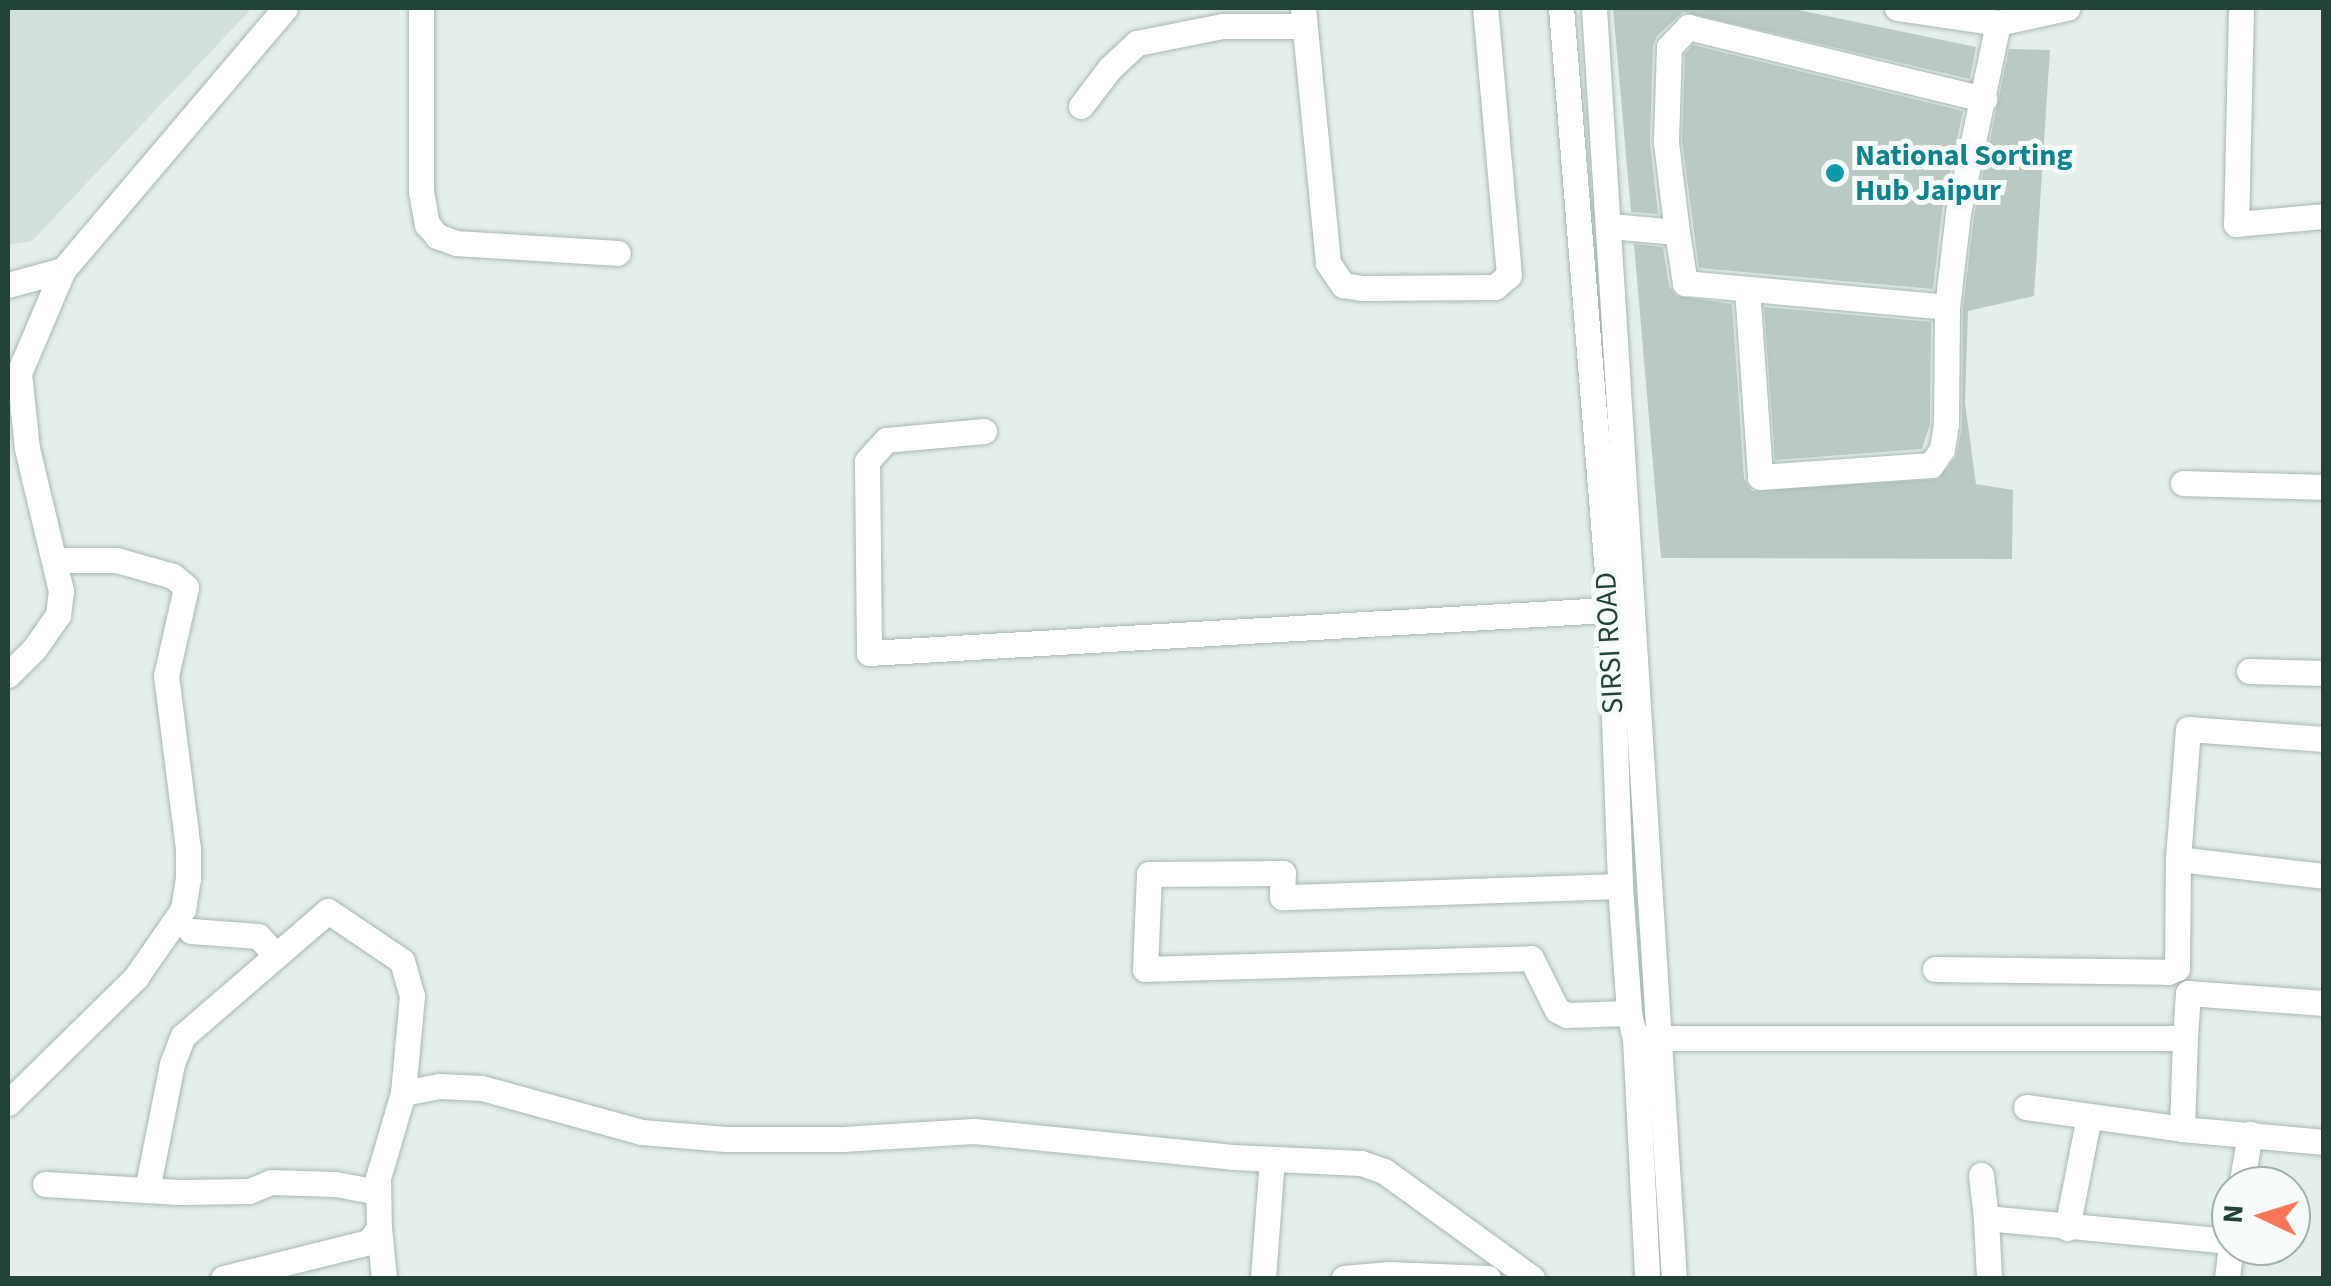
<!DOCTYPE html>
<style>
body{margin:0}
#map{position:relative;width:2331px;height:1286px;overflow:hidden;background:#e5efea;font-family:"Source Sans 3",sans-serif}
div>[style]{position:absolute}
.built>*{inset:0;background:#d3dfd9}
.building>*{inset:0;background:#bacac3}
.roads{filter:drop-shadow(0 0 2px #a7b8b1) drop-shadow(0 0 2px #a7b8b1)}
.minor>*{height:25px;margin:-12.5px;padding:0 12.5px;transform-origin:12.5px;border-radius:12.5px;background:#fff}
.dots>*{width:28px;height:28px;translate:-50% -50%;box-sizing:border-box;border:5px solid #f7fbf9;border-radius:50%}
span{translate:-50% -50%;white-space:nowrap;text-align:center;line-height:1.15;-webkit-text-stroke:10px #f7fbf9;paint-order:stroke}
.culture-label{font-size:30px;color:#0d838f;font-weight:700}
.left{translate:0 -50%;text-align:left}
.street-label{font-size:30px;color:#234339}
.frame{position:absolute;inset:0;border:10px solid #234339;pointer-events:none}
.north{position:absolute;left:2211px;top:1166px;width:100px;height:100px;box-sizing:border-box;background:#f7fbf9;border:2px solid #a2b1ac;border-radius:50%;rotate:274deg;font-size:28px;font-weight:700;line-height:40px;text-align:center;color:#234339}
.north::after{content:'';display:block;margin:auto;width:35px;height:45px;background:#fb7758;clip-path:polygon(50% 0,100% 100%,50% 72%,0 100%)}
</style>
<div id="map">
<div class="built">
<div style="clip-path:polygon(8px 8px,252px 8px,32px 241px,8px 245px)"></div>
</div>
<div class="building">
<div style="clip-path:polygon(1613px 8px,1789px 8px,1976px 47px,1970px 79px,1683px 12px,1657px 36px,1653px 46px,1650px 142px,1658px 214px,1631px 212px)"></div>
<div style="clip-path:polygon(1693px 45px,1963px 111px,1942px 211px,1933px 289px,1699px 268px,1682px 141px,1685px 54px)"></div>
<div style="clip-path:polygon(2009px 49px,2050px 50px,2034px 296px,1968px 311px,1965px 403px,1976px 484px,2013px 490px,2012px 559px,1661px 558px,1634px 244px,1663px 247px,1669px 286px,1676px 296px,1732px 304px,1744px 478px,1752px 491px,1938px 479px,1956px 457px,1962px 427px,1963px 308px,1974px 216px)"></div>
<div style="clip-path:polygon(1764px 307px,1931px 322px,1930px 424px,1922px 449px,1775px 460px)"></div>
</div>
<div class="roads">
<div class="minor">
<div style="left:421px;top:8px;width:183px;rotate:90deg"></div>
<div style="left:421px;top:191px;width:34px;rotate:80deg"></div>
<div style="left:427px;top:224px;width:16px;rotate:50deg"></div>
<div style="left:437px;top:236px;width:20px;rotate:20deg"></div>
<div style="left:456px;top:243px;width:162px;rotate:3.5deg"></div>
<div style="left:1303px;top:8px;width:256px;rotate:84.4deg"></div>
<div style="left:1328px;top:263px;width:27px;rotate:56deg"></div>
<div style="left:1343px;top:285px;width:20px;rotate:9deg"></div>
<div style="left:1363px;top:288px;width:132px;rotate:-0.4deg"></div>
<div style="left:1495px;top:287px;width:18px;rotate:-41deg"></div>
<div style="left:1509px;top:275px;width:268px;rotate:-95.1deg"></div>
<div style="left:1561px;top:8px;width:603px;rotate:85.34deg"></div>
<div style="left:1610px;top:609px;width:277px;rotate:87.9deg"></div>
<div style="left:1620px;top:886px;width:127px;rotate:85.9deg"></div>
<div style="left:1629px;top:1013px;width:26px;rotate:77deg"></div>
<div style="left:1635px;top:1038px;width:240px;rotate:87.1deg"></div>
<div style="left:1594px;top:8px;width:1273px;rotate:86.4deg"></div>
<div style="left:1897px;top:8px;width:102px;rotate:8.4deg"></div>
<div style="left:1998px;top:23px;width:71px;rotate:-12.3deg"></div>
<div style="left:2241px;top:8px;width:216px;rotate:91.3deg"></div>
<div style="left:2236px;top:224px;width:88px;rotate:-5.2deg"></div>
<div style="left:1081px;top:106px;width:48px;rotate:-52.7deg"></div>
<div style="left:1110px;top:68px;width:37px;rotate:-43deg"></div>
<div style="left:1137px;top:43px;width:87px;rotate:-11.3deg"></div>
<div style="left:1222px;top:26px;width:82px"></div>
<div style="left:1610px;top:226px;width:67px;rotate:5.1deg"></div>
<div style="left:1677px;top:232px;width:91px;rotate:-97deg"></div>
<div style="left:1666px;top:142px;width:95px;rotate:-88.2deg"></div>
<div style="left:1669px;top:47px;width:28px;rotate:-46deg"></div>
<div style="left:1688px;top:27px;width:305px;rotate:13.7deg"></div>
<div style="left:1677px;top:232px;width:52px;rotate:81.1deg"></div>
<div style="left:1685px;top:283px;width:263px;rotate:5.2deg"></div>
<div style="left:1947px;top:307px;width:95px;rotate:-83.3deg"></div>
<div style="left:1958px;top:213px;width:194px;rotate:-78.1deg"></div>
<div style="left:8px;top:285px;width:57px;rotate:-15.3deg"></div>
<div style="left:1747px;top:289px;width:188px;rotate:86deg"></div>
<div style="left:1760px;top:477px;width:171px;rotate:-4deg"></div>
<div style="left:1931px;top:465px;width:19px;rotate:-55deg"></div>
<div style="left:1942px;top:449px;width:24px;rotate:-81deg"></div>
<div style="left:1946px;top:425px;width:118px;rotate:-89.5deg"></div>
<div style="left:984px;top:431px;width:98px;rotate:174.8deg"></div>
<div style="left:886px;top:440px;width:28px;rotate:132deg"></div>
<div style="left:867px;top:461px;width:192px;rotate:89.4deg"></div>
<div style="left:869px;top:653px;width:756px;rotate:-3.34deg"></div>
<div style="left:2183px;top:483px;width:141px;rotate:1.6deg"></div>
<div style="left:2249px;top:671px;width:75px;rotate:1.5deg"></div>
<div style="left:8px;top:675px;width:37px;rotate:-45deg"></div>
<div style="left:34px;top:649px;width:42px;rotate:-54.8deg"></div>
<div style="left:58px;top:615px;width:24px;rotate:-83deg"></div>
<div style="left:61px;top:591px;width:147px;rotate:-103.4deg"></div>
<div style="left:27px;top:448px;width:75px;rotate:-96.1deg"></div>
<div style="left:19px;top:373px;width:112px;rotate:-66.9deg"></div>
<div style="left:63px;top:270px;width:343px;rotate:-49.7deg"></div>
<div style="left:2324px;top:739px;width:136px;rotate:-175.8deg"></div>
<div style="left:2188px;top:729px;width:130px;rotate:94.4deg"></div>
<div style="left:2178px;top:859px;width:147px;rotate:6.6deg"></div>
<div style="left:1620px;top:886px;width:338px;rotate:178.1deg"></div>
<div style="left:1282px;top:897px;width:24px;rotate:-88deg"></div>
<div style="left:1283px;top:873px;width:134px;rotate:179.6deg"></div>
<div style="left:1149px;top:874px;width:95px;rotate:92.4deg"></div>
<div style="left:1145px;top:969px;width:386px;rotate:-1.6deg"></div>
<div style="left:1531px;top:958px;width:58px;rotate:63.4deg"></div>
<div style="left:1557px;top:1010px;width:11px;rotate:27deg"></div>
<div style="left:1567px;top:1015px;width:62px;rotate:-1.8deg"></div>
<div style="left:191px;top:931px;width:67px;rotate:4.3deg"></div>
<div style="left:258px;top:936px;width:25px;rotate:47deg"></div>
<div style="left:1935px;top:969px;width:233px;rotate:0.7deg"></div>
<div style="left:2168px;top:972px;width:10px;rotate:-24deg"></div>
<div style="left:2177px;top:968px;width:109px;rotate:-89.5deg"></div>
<div style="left:1645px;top:1038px;width:540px"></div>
<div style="left:2185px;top:1038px;width:45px;rotate:-86.2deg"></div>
<div style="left:2188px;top:993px;width:136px;rotate:4.2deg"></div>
<div style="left:2185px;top:1038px;width:91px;rotate:91.9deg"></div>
<div style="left:2182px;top:1129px;width:143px;rotate:5.2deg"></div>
<div style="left:403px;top:1093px;width:37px;rotate:-11deg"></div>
<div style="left:439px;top:1086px;width:43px;rotate:2.7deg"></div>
<div style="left:482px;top:1088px;width:166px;rotate:15.4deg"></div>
<div style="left:642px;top:1132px;width:84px;rotate:4.8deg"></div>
<div style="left:726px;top:1139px;width:116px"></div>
<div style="left:842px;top:1139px;width:132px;rotate:-3.5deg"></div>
<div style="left:974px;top:1131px;width:260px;rotate:5.7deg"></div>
<div style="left:1233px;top:1157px;width:128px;rotate:2.7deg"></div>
<div style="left:1361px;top:1163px;width:24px;rotate:19deg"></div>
<div style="left:1384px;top:1171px;width:183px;rotate:35.9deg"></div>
<div style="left:8px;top:1103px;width:180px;rotate:-44.5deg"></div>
<div style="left:136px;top:977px;width:83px;rotate:-55.3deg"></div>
<div style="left:183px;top:909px;width:30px;rotate:-81deg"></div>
<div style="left:188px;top:879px;width:30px;rotate:-90deg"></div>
<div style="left:188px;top:849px;width:174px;rotate:-97.2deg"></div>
<div style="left:166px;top:676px;width:91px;rotate:-77.3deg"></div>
<div style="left:186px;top:587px;width:17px;rotate:-140deg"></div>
<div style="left:173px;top:576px;width:59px;rotate:-164.3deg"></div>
<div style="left:116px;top:560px;width:62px;rotate:180deg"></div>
<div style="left:2026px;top:1107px;width:158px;rotate:8deg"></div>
<div style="left:1981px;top:1175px;width:43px;rotate:83.4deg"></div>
<div style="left:45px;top:1184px;width:134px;rotate:3.4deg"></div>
<div style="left:179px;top:1192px;width:70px;rotate:-0.8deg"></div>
<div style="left:249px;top:1191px;width:24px;rotate:-22deg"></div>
<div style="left:271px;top:1182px;width:64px;rotate:1.8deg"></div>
<div style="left:335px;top:1184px;width:44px;rotate:10.5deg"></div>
<div style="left:2241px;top:1186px;width:53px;rotate:-80.2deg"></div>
<div style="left:147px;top:1190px;width:128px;rotate:-78.8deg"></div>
<div style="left:172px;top:1064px;width:30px;rotate:-69deg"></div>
<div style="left:183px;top:1036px;width:191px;rotate:-40.8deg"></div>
<div style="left:328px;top:911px;width:89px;rotate:34deg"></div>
<div style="left:402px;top:961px;width:36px;rotate:74deg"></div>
<div style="left:412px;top:996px;width:97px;rotate:95.3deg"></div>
<div style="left:403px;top:1093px;width:89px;rotate:106.4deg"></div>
<div style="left:378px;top:1178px;width:50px;rotate:88.9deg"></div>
<div style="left:379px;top:1228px;width:17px;rotate:126deg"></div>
<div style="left:369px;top:1242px;width:150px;rotate:166.1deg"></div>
<div style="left:379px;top:1228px;width:50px;rotate:84.3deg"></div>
<div style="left:2067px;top:1228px;width:114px;rotate:-78.9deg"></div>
<div style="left:1263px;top:1278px;width:119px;rotate:-85.7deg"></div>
<div style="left:1344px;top:1278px;width:45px;rotate:-5.1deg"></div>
<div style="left:1389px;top:1274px;width:99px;rotate:2.3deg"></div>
<div style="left:1989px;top:1278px;width:60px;rotate:-92.9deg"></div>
<div style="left:1986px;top:1218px;width:246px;rotate:5.4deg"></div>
<div style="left:2227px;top:1278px;width:32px;rotate:-83deg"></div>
</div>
</div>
<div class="dots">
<div style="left:1835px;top:173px;background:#0f9aa8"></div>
</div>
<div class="culture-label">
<span class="left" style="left:1855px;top:173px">National Sorting<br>Hub Jaipur</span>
</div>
<div class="street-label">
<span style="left:1610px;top:643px;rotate:-93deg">SIRSI ROAD</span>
</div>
<div class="frame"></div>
<div class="north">N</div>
</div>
